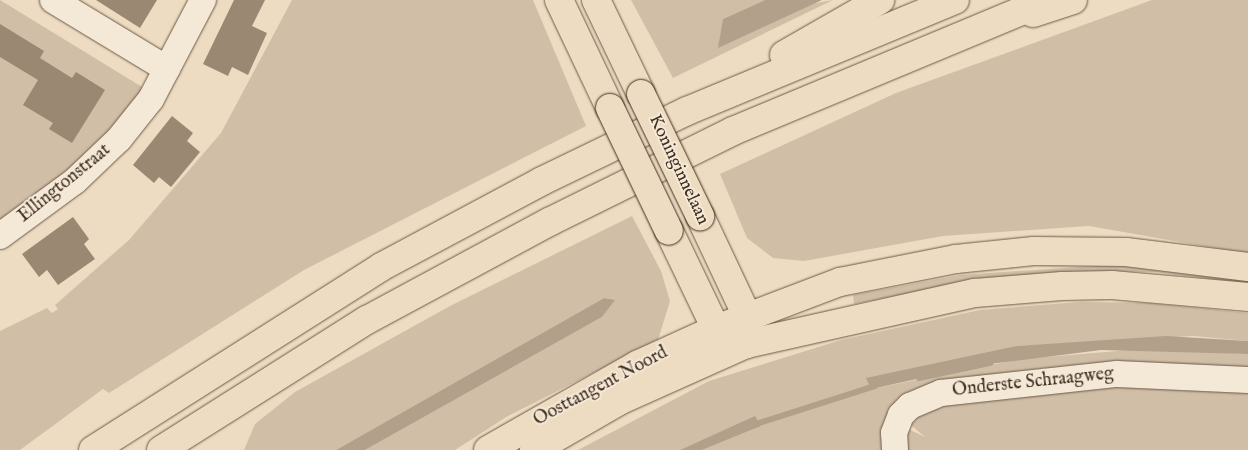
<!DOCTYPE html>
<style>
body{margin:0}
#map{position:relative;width:1248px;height:450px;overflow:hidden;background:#eedcc2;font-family:"IM FELL English",serif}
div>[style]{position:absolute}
.green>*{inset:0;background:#d0bea6}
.water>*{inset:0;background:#b2a08a}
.stream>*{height:5.5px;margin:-2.75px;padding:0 2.75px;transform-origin:2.75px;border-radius:2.75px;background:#b2a08a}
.building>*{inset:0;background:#9a8873}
.roads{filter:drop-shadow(0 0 1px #6b5947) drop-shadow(0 0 1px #6b5947)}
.minor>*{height:26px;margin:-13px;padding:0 13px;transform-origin:13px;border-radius:13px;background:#f4e8d7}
.major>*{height:28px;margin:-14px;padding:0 14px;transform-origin:14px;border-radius:14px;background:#eedcc2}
.highway>*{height:28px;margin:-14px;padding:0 14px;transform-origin:14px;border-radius:14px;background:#eedcc2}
.bridges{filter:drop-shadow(0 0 1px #3f2d1e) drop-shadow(0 0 1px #3f2d1e)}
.major-bridge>*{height:28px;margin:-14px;padding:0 14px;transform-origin:14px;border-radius:14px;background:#eedcc2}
span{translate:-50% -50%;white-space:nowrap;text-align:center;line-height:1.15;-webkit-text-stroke:4px #f4e8d7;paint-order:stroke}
.street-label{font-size:18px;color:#3f2d1e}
</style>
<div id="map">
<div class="green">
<div style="clip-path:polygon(0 0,147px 90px,116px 131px,0 228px)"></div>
<div style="clip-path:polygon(292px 0,533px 0,586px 126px,304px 270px,109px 393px,103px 389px,20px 450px,0 450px,0 331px,47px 308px,52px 313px,58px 309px,55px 305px,129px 240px,221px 133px)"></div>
<div style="clip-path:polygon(631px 0,765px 0,723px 19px,833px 0,673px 78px)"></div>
<div style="clip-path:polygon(1152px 0,1248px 0,1248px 254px,1089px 226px,943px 236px,804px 261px,773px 258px,747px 238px,720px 174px,896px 93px)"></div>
<div style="clip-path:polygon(632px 216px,661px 271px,670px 301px,658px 340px,508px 416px,455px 450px,365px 450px,602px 317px,614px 300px,604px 298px,336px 450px,244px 450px,255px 424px,295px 392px,450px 306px)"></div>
<div style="clip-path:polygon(1153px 262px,1248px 272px,1248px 283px,1155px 272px,1081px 271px,973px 281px,854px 304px,853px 295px,960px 275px)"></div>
<div style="clip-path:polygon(1080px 302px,1149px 303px,1248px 313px,1248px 341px,1193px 336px,1016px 346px,867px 379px,871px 389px,1021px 359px,1142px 349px,1248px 354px,1248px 371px,940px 386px,887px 450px,702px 450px,761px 426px,755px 417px,680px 450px,578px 450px,709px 381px,841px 340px,980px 310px)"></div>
<div style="clip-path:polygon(1248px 385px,1248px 450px,902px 450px,908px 429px,925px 437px,911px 425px,924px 410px,1021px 387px)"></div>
</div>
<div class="water">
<div style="clip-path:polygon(765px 0,822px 0,718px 48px,723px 19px)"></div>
<div style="clip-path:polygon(604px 298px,615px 300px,602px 317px,365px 450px,336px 450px)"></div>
<div style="clip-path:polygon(1166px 336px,1248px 341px,1248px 354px,1101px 350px,981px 365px,871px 389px,866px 378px,1016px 346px)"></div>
<div style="clip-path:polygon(755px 416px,761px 426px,702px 450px,680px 450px)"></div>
</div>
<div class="stream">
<div style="left:919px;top:378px;width:73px;rotate:-11.9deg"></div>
<div style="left:753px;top:425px;width:128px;rotate:-17.7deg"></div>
</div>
<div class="building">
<div style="clip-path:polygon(96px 0,157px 0,140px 28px)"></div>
<div style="clip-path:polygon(234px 0,265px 0,252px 26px,267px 33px,248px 75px,232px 67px,228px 76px,203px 64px)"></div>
<div style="clip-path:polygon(0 24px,44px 51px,40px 58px,72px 78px,76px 72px,105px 90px,72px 143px,49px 129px,53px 123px,23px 105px,38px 80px,0 57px)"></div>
<div style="clip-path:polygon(172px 116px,193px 133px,187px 141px,200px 152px,171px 187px,159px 177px,154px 183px,133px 165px)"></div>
<div style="clip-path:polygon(73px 217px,89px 239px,84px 244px,95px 259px,58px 285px,47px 270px,39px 277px,22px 254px)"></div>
</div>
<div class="roads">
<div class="minor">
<div style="left:53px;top:0;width:133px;rotate:31.2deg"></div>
<div style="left:0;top:236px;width:93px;rotate:-36.3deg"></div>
<div style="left:75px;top:181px;width:61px;rotate:-43.7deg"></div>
<div style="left:119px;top:139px;width:51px;rotate:-51.3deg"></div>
<div style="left:151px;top:99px;width:112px;rotate:-62.3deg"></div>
<div style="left:895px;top:450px;width:17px;rotate:-93deg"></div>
<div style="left:894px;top:433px;width:19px;rotate:-69deg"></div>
<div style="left:901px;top:415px;width:13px;rotate:-45deg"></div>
<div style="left:910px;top:406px;width:34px;rotate:-23deg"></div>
<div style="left:941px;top:393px;width:177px;rotate:-6.2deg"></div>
<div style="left:1117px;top:374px;width:131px;rotate:2.6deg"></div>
</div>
<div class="major">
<div style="left:559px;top:0;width:119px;rotate:64.7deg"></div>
<div style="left:596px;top:0;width:104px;rotate:64.4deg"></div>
<div style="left:488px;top:450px;width:172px;rotate:-29.7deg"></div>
<div style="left:637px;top:365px;width:87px;rotate:-24.5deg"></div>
<div style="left:716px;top:329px;width:109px;rotate:-115.6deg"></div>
<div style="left:534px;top:450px;width:100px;rotate:-29.9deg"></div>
<div style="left:621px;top:400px;width:137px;rotate:-24.1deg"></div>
<div style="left:746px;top:344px;width:28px;rotate:-88deg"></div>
<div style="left:747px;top:316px;width:110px;rotate:-115.2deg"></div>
</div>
<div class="highway">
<div style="left:1033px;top:13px;width:42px;rotate:-18deg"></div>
<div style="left:784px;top:55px;width:111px;rotate:-29.8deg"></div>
<div style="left:716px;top:329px;width:133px;rotate:-20.8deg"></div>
<div style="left:840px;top:282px;width:118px;rotate:-11.2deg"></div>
<div style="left:956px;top:259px;width:78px;rotate:-5.9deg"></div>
<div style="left:1034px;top:251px;width:92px;rotate:0.6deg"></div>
<div style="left:1126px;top:252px;width:123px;rotate:7deg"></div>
<div style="left:716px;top:329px;width:34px;rotate:27deg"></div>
<div style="left:746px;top:344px;width:235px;rotate:-12.6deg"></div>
<div style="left:975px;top:293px;width:87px;rotate:-4.6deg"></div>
<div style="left:1062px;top:286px;width:50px;rotate:-1.1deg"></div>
<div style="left:1112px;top:285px;width:137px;rotate:5deg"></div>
<div style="left:93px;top:450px;width:341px;rotate:-32.4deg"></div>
<div style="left:381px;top:267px;width:183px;rotate:-28.1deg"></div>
<div style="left:542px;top:181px;width:161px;rotate:-25.8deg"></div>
<div style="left:687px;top:111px;width:290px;rotate:-22.5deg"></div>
<div style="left:161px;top:450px;width:244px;rotate:-32.3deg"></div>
<div style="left:367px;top:320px;width:209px;rotate:-28.3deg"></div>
<div style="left:551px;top:221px;width:203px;rotate:-26.3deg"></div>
<div style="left:733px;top:131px;width:341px;rotate:-22.6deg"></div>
</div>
</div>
<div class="bridges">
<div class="major-bridge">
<div style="left:641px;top:94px;width:136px;rotate:64.2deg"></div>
<div style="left:610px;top:108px;width:136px;rotate:64.4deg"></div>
</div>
</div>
<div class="street-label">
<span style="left:678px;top:170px;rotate:65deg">Koninginnelaan</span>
<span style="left:65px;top:184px;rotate:-39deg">Ellingtonstraat</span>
<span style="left:1033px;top:383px;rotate:-6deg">Onderste Schraagweg</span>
<span style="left:601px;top:387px;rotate:-28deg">Oosttangent Noord</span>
</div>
</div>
